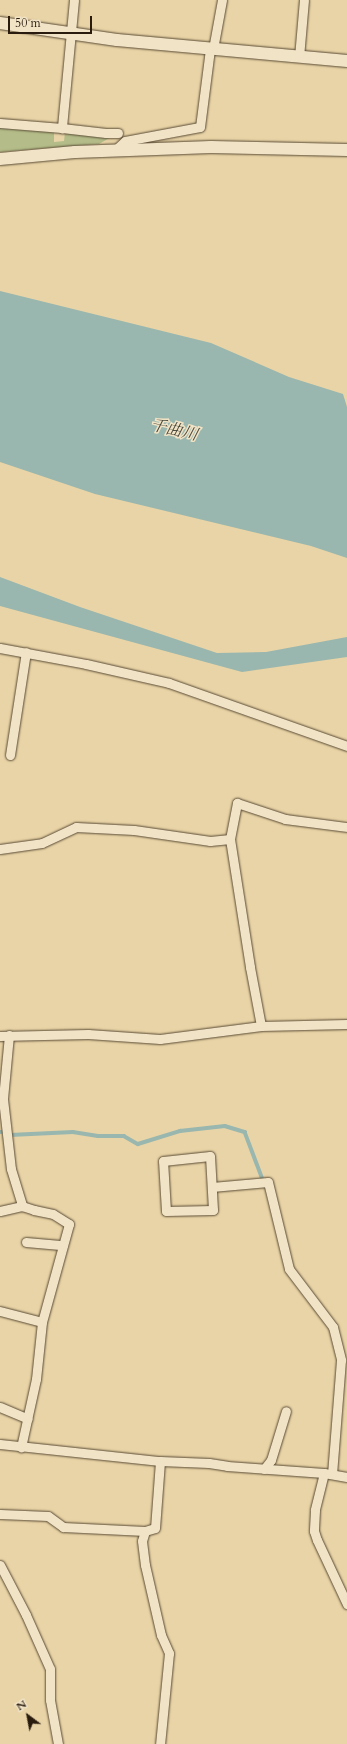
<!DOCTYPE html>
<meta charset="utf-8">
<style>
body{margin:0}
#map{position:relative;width:347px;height:1744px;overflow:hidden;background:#e9d4a7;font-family:Cardo,"Noto Serif JP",serif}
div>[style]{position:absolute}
.green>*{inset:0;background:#b4bd89}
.water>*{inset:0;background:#99b7ae}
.stream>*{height:3.5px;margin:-1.75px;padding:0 1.75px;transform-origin:1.75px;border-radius:1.75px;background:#99b7ae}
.roads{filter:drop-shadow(0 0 1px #594a34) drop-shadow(0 0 1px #594a34)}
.street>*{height:9px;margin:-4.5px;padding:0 4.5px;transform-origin:4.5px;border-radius:4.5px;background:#f1e3c6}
.secondary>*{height:12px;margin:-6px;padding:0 6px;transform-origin:6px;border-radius:6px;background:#f1e3c6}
span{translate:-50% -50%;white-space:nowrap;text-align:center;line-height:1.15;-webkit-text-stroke:3px #f1e3c6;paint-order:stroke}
.water-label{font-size:16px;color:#4b4a3e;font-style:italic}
.north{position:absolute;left:8px;top:1696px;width:40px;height:40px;-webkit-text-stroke:3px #f1e3c6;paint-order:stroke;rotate:328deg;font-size:11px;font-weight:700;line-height:16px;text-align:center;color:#291c0e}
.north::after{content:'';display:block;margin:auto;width:14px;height:18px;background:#291c0e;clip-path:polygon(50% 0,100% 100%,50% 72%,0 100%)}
.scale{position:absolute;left:8px;top:16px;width:84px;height:18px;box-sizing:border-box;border:2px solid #291c0e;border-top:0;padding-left:5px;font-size:12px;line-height:14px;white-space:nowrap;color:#291c0e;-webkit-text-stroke:3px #f1e3c6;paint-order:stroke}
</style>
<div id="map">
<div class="green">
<div style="clip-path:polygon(0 127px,54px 132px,54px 142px,64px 141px,65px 132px,111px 137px,99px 144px,0 152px)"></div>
</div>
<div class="water">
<div style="clip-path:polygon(0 291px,211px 343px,289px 377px,343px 394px,347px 407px,347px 558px,311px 546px,95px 494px,0 462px)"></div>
<div style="clip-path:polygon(0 577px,80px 607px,217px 653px,266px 652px,347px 637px,347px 657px,242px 672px,0 606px)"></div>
</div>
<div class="stream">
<div style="left:0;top:1132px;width:1px"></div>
<div style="left:10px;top:1135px;width:63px;rotate:-2.7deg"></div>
<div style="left:73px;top:1132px;width:25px;rotate:9deg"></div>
<div style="left:98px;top:1136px;width:26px"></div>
<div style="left:124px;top:1136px;width:16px;rotate:30deg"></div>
<div style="left:138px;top:1144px;width:44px;rotate:-17.2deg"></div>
<div style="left:180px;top:1131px;width:45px;rotate:-6.3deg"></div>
<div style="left:225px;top:1126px;width:21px;rotate:17deg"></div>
<div style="left:245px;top:1132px;width:48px;rotate:69.3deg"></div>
</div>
<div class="roads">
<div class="street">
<div style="left:74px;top:0;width:129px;rotate:95.4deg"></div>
<div style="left:62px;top:128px;width:44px;rotate:6.5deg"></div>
<div style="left:106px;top:133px;width:12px"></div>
<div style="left:213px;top:49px;width:50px;rotate:-79.6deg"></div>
<div style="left:299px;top:57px;width:57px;rotate:-85deg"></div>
<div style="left:0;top:123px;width:62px;rotate:4.6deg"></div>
<div style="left:114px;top:151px;width:15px;rotate:-42deg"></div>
<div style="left:125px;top:141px;width:76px;rotate:-10.6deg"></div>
<div style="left:200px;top:127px;width:79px;rotate:-82.7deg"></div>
<div style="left:0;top:648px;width:87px;rotate:10.5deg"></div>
<div style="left:86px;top:664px;width:85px;rotate:12.9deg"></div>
<div style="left:169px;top:683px;width:189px;rotate:19.5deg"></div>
<div style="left:10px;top:755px;width:104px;rotate:-81.2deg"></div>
<div style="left:230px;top:839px;width:130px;rotate:81.1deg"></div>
<div style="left:250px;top:967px;width:60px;rotate:79.4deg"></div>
<div style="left:0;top:849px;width:42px;rotate:-8.1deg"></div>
<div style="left:42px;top:843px;width:38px;rotate:-25deg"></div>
<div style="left:76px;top:827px;width:58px;rotate:3deg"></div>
<div style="left:134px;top:830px;width:77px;rotate:8.2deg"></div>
<div style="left:210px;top:841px;width:20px;rotate:-6deg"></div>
<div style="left:230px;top:839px;width:37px;rotate:-79deg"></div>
<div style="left:237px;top:803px;width:51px;rotate:18.4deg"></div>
<div style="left:285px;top:819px;width:63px;rotate:7.4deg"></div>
<div style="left:9px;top:1035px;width:64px;rotate:95.4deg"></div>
<div style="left:3px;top:1099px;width:70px;rotate:83.5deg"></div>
<div style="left:11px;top:1169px;width:39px;rotate:73deg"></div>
<div style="left:0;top:1036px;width:88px;rotate:-1.3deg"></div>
<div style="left:88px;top:1034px;width:72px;rotate:4deg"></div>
<div style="left:160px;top:1039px;width:102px;rotate:-7.3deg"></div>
<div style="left:261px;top:1026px;width:86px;rotate:-1.3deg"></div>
<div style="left:210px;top:1156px;width:54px;rotate:86.8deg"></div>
<div style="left:213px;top:1210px;width:47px;rotate:178.8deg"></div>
<div style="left:166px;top:1211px;width:50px;rotate:-93.4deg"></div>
<div style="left:163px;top:1161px;width:47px;rotate:-6.1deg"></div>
<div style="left:212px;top:1187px;width:56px;rotate:-5.1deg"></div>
<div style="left:268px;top:1182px;width:89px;rotate:76.4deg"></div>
<div style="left:289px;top:1269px;width:73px;rotate:52.8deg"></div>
<div style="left:333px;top:1327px;width:34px;rotate:76deg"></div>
<div style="left:341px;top:1360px;width:114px;rotate:94.5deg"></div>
<div style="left:0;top:1211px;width:23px;rotate:-13deg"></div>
<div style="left:22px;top:1206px;width:13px;rotate:18deg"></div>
<div style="left:34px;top:1210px;width:19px;rotate:12deg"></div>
<div style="left:53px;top:1214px;width:19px;rotate:32deg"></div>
<div style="left:69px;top:1224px;width:102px;rotate:105.4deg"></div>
<div style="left:42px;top:1322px;width:57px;rotate:96deg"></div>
<div style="left:36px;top:1379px;width:70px;rotate:102.4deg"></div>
<div style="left:26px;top:1242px;width:37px;rotate:5deg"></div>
<div style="left:0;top:1311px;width:43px;rotate:14.7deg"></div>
<div style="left:0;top:1407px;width:30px;rotate:23deg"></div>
<div style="left:0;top:1444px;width:161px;rotate:6.1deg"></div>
<div style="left:160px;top:1461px;width:49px;rotate:2.3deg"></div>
<div style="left:209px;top:1463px;width:18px;rotate:9deg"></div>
<div style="left:227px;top:1466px;width:97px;rotate:4.1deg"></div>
<div style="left:324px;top:1473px;width:23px;rotate:10deg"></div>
<div style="left:264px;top:1469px;width:11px;rotate:-52deg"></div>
<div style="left:271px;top:1460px;width:51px;rotate:-73deg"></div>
<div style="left:324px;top:1473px;width:38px;rotate:104deg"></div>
<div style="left:315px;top:1510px;width:21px;rotate:93deg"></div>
<div style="left:314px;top:1531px;width:9px;rotate:72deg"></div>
<div style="left:317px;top:1540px;width:71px;rotate:64.9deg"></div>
<div style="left:0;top:1514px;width:48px;rotate:2.4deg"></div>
<div style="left:48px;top:1516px;width:19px;rotate:36deg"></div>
<div style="left:63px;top:1527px;width:82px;rotate:2.8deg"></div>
<div style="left:145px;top:1531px;width:10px;rotate:-17deg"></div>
<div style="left:155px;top:1528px;width:67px;rotate:-85.7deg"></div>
<div style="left:145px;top:1531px;width:10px;rotate:107deg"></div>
<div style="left:142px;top:1541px;width:24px;rotate:83deg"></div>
<div style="left:145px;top:1565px;width:72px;rotate:77.1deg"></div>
<div style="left:161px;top:1635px;width:20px;rotate:66deg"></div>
<div style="left:169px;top:1653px;width:91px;rotate:95.6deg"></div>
<div style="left:0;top:1565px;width:56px;rotate:62.5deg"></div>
<div style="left:26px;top:1615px;width:59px;rotate:66deg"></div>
<div style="left:50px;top:1669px;width:31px;rotate:90deg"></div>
<div style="left:50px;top:1700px;width:45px;rotate:79.7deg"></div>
</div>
<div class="secondary">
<div style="left:0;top:23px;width:118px;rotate:8.3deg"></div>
<div style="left:117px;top:40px;width:231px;rotate:5.2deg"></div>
<div style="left:0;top:159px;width:75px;rotate:-5.3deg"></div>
<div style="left:75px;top:152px;width:136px;rotate:-2.1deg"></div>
<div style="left:211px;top:147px;width:136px;rotate:1.3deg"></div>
</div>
</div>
<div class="water-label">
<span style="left:174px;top:430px;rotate:13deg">千曲川</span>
</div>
<div class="north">N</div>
<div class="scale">50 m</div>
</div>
